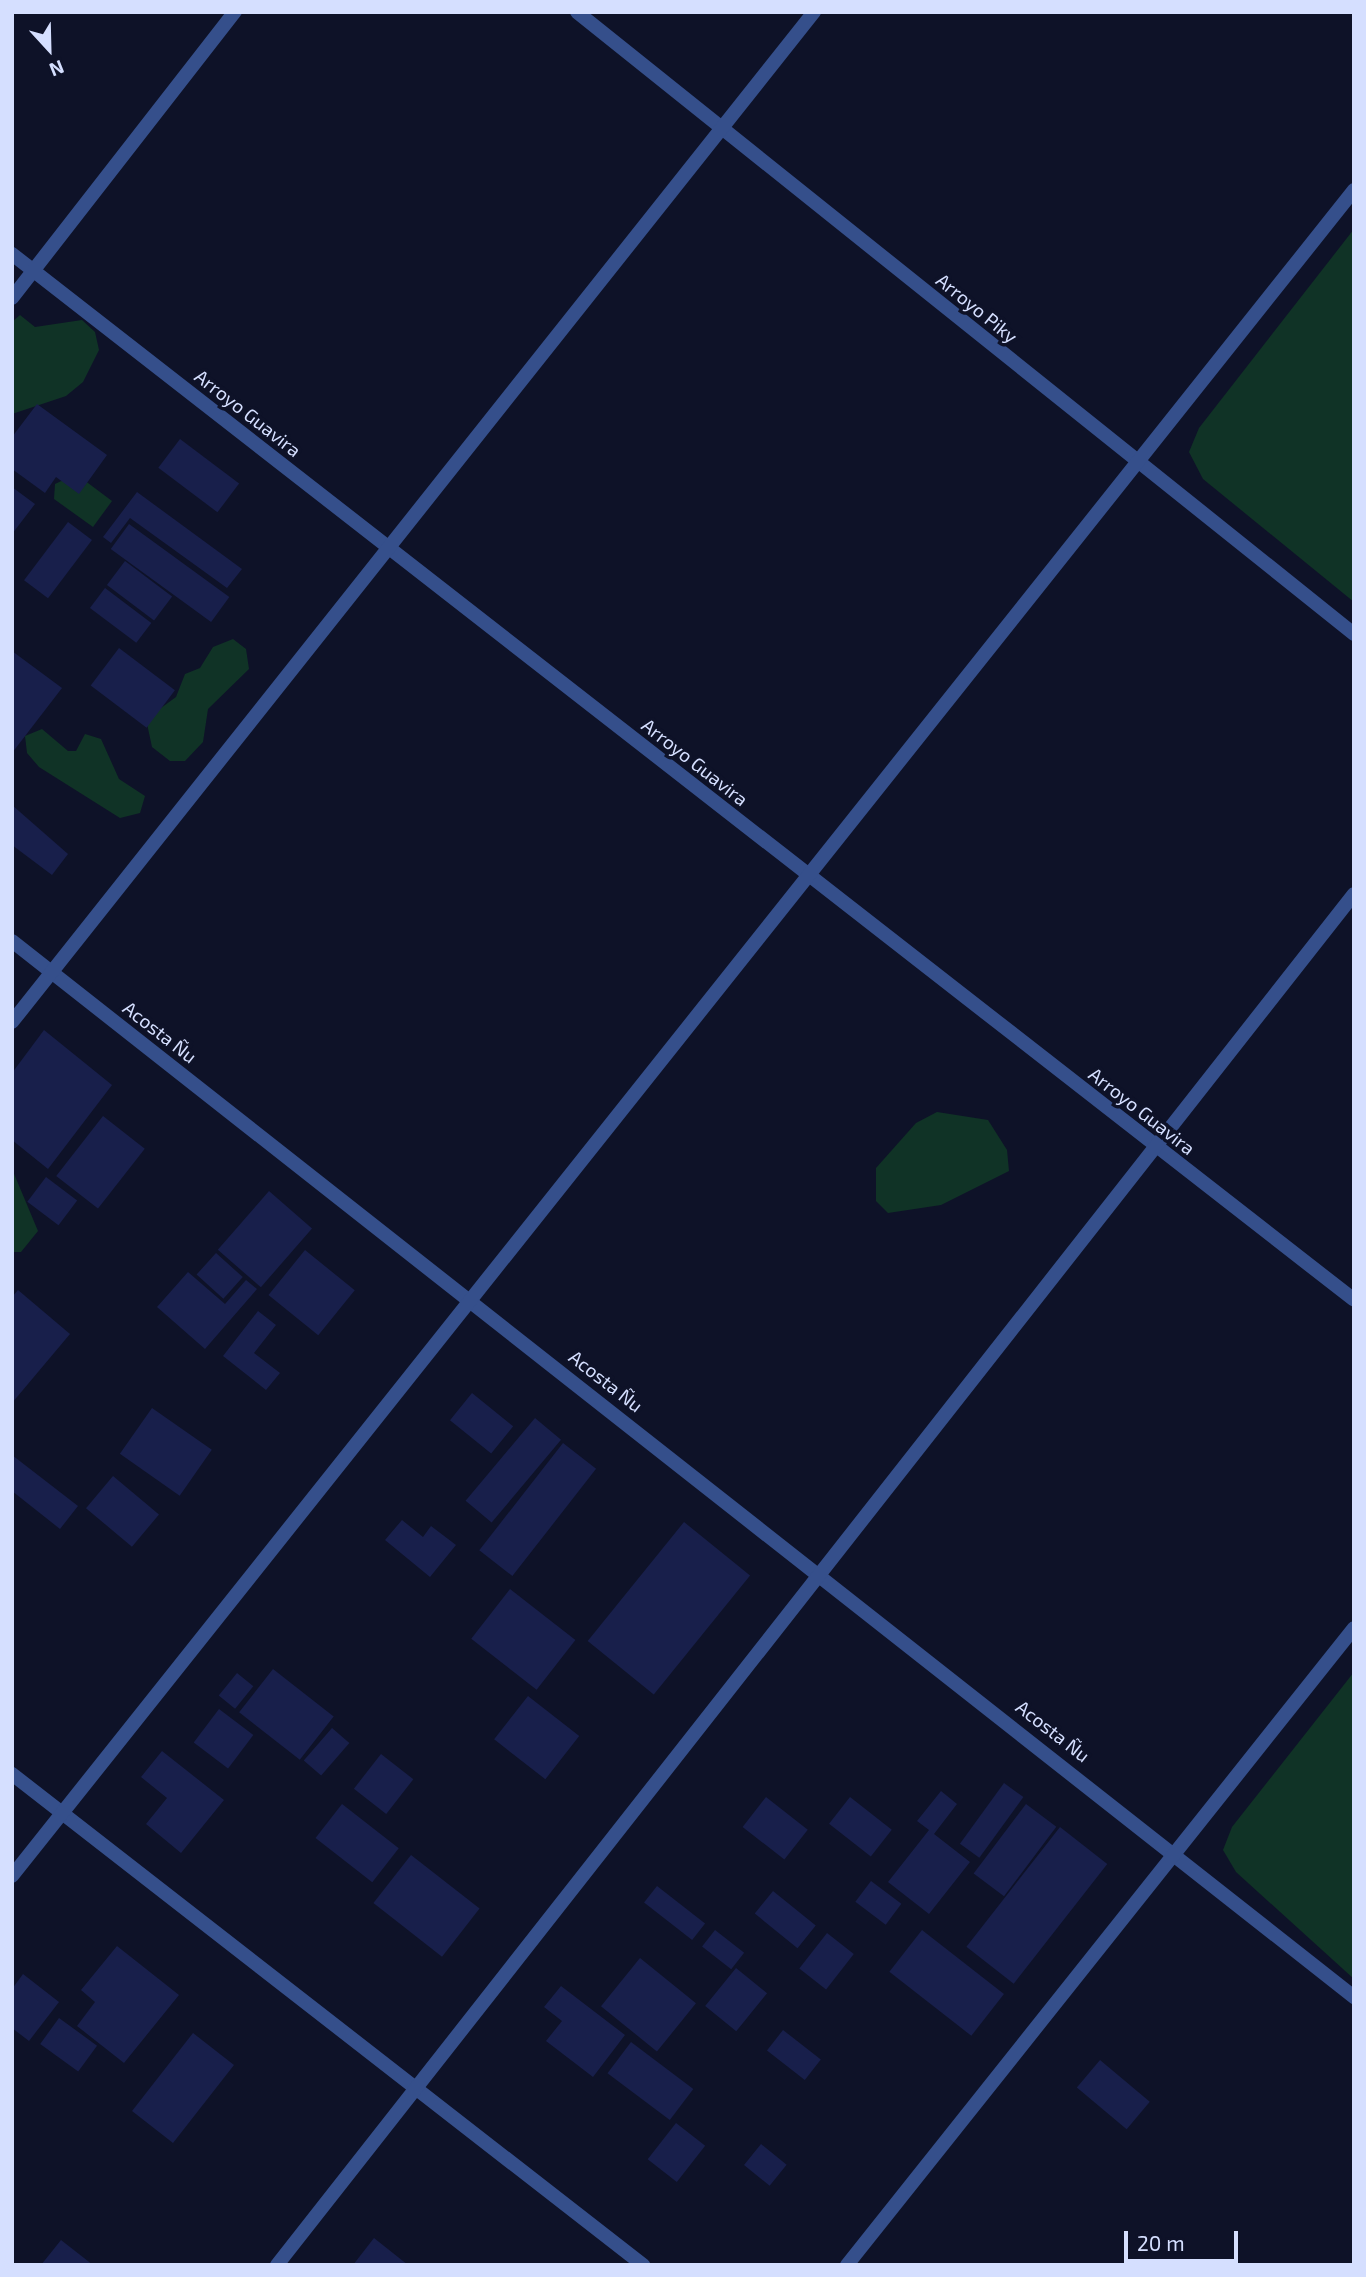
<!DOCTYPE html>
<meta charset="utf-8">
<style>
body{margin:0}
#map{position:relative;width:1366px;height:2277px;overflow:hidden;background:#0e1228;font-family:"Exo 2",sans-serif}
div>[style]{position:absolute}
.green>*{inset:0;background:#103326}
.building>*{inset:0;background:#181f4b;transform-origin:0 0}
.street>*{height:14px;margin:-7px;padding:0 7px;transform-origin:7px;border-radius:7px;background:#354f8b}
span{translate:-50% -50%;white-space:nowrap;text-align:center;line-height:1.15;-webkit-text-stroke:7px #0e1228;paint-order:stroke}
.street-label{font-size:19px;color:#d5dfff}
.frame{position:absolute;inset:0;border:14px solid #d5dfff;pointer-events:none}
.north{position:absolute;left:14px;top:14px;width:70px;height:70px;-webkit-text-stroke:5px #0e1228;paint-order:stroke;rotate:158deg;font-size:19px;font-weight:700;line-height:28px;text-align:center;color:#d5dfff}
.north::after{content:'';display:block;margin:auto;width:24px;height:32px;background:#d5dfff;clip-path:polygon(50% 0,100% 100%,50% 72%,0 100%)}
.scale{position:absolute;left:1124px;top:2231px;width:114px;height:32px;box-sizing:border-box;border:4px solid #d5dfff;border-top:0;padding-left:9px;font-size:21px;line-height:24px;white-space:nowrap;color:#d5dfff;-webkit-text-stroke:5px #0e1228;paint-order:stroke}
</style>
<div id="map">
<div class="green">
<div style="clip-path:polygon(1354px 229px,1354px 602px,1203px 479px,1189px 452px,1199px 428px)"></div>
<div style="clip-path:polygon(20px 315px,35px 327px,82px 320px,95px 332px,99px 350px,83px 382px,66px 396px,12px 414px,12px 322px)"></div>
<div style="clip-path:polygon(76px 474px,112px 501px,93px 527px,54px 499px,55px 484px)"></div>
<div style="clip-path:polygon(233px 639px,246px 649px,249px 669px,208px 709px,203px 742px,185px 761px,170px 761px,152px 747px,146px 719px,176px 697px,185px 674px,200px 668px,213px 647px)"></div>
<div style="clip-path:polygon(42px 729px,68px 751px,76px 751px,85px 734px,101px 739px,119px 779px,145px 796px,140px 813px,120px 818px,39px 767px,27px 753px,25px 736px)"></div>
<div style="clip-path:polygon(937px 1112px,988px 1120px,1007px 1150px,1009px 1171px,941px 1205px,888px 1213px,876px 1201px,876px 1168px,916px 1123px)"></div>
<div style="clip-path:polygon(12px 1169px,38px 1231px,21px 1252px,12px 1252px)"></div>
<div style="clip-path:polygon(1354px 1672px,1354px 1979px,1236px 1872px,1223px 1850px,1232px 1827px)"></div>
</div>
<div class="building">
<div style="clip-path:polygon(37px 404px,107px 455px,79px 494px,56px 477px,45px 493px,12px 469px,12px 437px)"></div>
<div style="left:180px;top:439px;width:74px;height:36px;rotate:37deg"></div>
<div style="clip-path:polygon(12px 487px,35px 504px,12px 534px)"></div>
<div style="clip-path:polygon(137px 492px,242px 569px,227px 588px,130px 518px,111px 543px,103px 537px)"></div>
<div style="left:68px;top:522px;width:30px;height:73px;rotate:37deg"></div>
<div style="left:129px;top:524px;width:124px;height:31px;rotate:36deg"></div>
<div style="left:125px;top:561px;width:59px;height:30px;rotate:37deg"></div>
<div style="left:105px;top:588px;width:58px;height:25px;rotate:37deg"></div>
<div style="left:119px;top:648px;width:70px;height:47px;rotate:37deg"></div>
<div style="clip-path:polygon(12px 651px,62px 688px,12px 753px)"></div>
<div style="clip-path:polygon(12px 805px,68px 854px,52px 875px,12px 845px)"></div>
<div style="clip-path:polygon(44px 1030px,112px 1085px,48px 1169px,12px 1140px,12px 1073px)"></div>
<div style="left:103px;top:1116px;width:53px;height:76px;rotate:38deg"></div>
<div style="left:46px;top:1177px;width:39px;height:31px;rotate:37deg"></div>
<div style="left:269px;top:1191px;width:57px;height:78px;rotate:41deg"></div>
<div style="left:305px;top:1250px;width:64px;height:58px;rotate:39deg"></div>
<div style="left:216px;top:1253px;width:36px;height:29px;rotate:42deg"></div>
<div style="clip-path:polygon(188px 1272px,225px 1304px,246px 1280px,257px 1289px,205px 1349px,157px 1307px)"></div>
<div style="clip-path:polygon(18px 1290px,70px 1334px,12px 1403px,12px 1297px)"></div>
<div style="clip-path:polygon(258px 1311px,276px 1325px,254px 1353px,280px 1373px,266px 1390px,223px 1356px)"></div>
<div style="left:472px;top:1393px;width:53px;height:35px;rotate:39deg"></div>
<div style="left:152px;top:1408px;width:73px;height:56px;rotate:35deg"></div>
<div style="left:535px;top:1418px;width:34px;height:108px;rotate:40deg"></div>
<div style="left:563px;top:1443px;width:42px;height:136px;rotate:38deg"></div>
<div style="clip-path:polygon(12px 1455px,78px 1506px,60px 1529px,12px 1491px)"></div>
<div style="left:113px;top:1476px;width:60px;height:42px;rotate:40deg"></div>
<div style="clip-path:polygon(402px 1520px,423px 1537px,431px 1526px,456px 1545px,430px 1577px,385px 1540px)"></div>
<div style="left:684px;top:1522px;width:85px;height:153px;rotate:39deg"></div>
<div style="left:510px;top:1589px;width:83px;height:63px;rotate:38deg"></div>
<div style="left:273px;top:1669px;width:77px;height:55px;rotate:38deg"></div>
<div style="left:237px;top:1673px;width:21px;height:29px;rotate:39deg"></div>
<div style="left:528px;top:1696px;width:65px;height:55px;rotate:38deg"></div>
<div style="left:219px;top:1709px;width:43px;height:42px;rotate:37deg"></div>
<div style="left:332px;top:1728px;width:23px;height:43px;rotate:41deg"></div>
<div style="clip-path:polygon(162px 1751px,224px 1800px,181px 1853px,146px 1824px,167px 1798px,141px 1777px)"></div>
<div style="left:381px;top:1754px;width:41px;height:44px;rotate:38deg"></div>
<div style="left:1004px;top:1783px;width:24px;height:75px;rotate:36deg"></div>
<div style="clip-path:polygon(941px 1791px,957px 1804px,934px 1834px,970px 1862px,929px 1914px,888px 1882px,929px 1830px,917px 1821px)"></div>
<div style="left:766px;top:1797px;width:53px;height:38px;rotate:38deg"></div>
<div style="left:850px;top:1797px;width:53px;height:34px;rotate:38deg"></div>
<div style="left:342px;top:1804px;width:72px;height:43px;rotate:38deg"></div>
<div style="left:1026px;top:1804px;width:38px;height:87px;rotate:37deg"></div>
<div style="left:1060px;top:1827px;width:60px;height:152px;rotate:38deg"></div>
<div style="left:411px;top:1855px;width:87px;height:61px;rotate:38deg"></div>
<div style="left:871px;top:1881px;width:38px;height:26px;rotate:37deg"></div>
<div style="left:657px;top:1886px;width:61px;height:21px;rotate:38deg"></div>
<div style="left:773px;top:1891px;width:55px;height:29px;rotate:39deg"></div>
<div style="left:715px;top:1930px;width:37px;height:21px;rotate:38deg"></div>
<div style="left:922px;top:1930px;width:104px;height:53px;rotate:38deg"></div>
<div style="left:827px;top:1933px;width:34px;height:45px;rotate:38deg"></div>
<div style="clip-path:polygon(117px 1946px,179px 1995px,124px 2063px,77px 2026px,95px 2002px,81px 1990px)"></div>
<div style="left:640px;top:1958px;width:72px;height:62px;rotate:39deg"></div>
<div style="left:736px;top:1968px;width:40px;height:49px;rotate:39deg"></div>
<div style="clip-path:polygon(23px 1974px,59px 2002px,29px 2041px,12px 2028px,12px 1989px)"></div>
<div style="clip-path:polygon(561px 1986px,625px 2035px,593px 2077px,546px 2041px,562px 2021px,544px 2007px)"></div>
<div style="left:59px;top:2018px;width:47px;height:32px;rotate:36deg"></div>
<div style="left:783px;top:2030px;width:48px;height:26px;rotate:38deg"></div>
<div style="left:193px;top:2033px;width:52px;height:99px;rotate:38deg"></div>
<div style="left:631px;top:2042px;width:78px;height:39px;rotate:37deg"></div>
<div style="left:1100px;top:2060px;width:65px;height:36px;rotate:40deg"></div>
<div style="left:676px;top:2123px;width:37px;height:46px;rotate:38deg"></div>
<div style="left:761px;top:2144px;width:33px;height:27px;rotate:39deg"></div>
<div style="clip-path:polygon(374px 2238px,408px 2265px,353px 2265px)"></div>
<div style="clip-path:polygon(61px 2240px,93px 2265px,41px 2265px)"></div>
</div>
<div class="street">
<div style="left:577px;top:12px;width:995px;rotate:38.68deg"></div>
<div style="left:12px;top:254px;width:1701px;rotate:37.93deg"></div>
<div style="left:12px;top:298px;width:363px;rotate:-52.1deg"></div>
<div style="left:12px;top:941px;width:1708px;rotate:38.2deg"></div>
<div style="left:12px;top:1022px;width:1290px;rotate:-51.55deg"></div>
<div style="left:12px;top:1774px;width:800px;rotate:37.89deg"></div>
<div style="left:12px;top:1876px;width:2155px;rotate:-51.48deg"></div>
<div style="left:277px;top:2265px;width:1743px;rotate:-51.85deg"></div>
<div style="left:847px;top:2265px;width:814px;rotate:-51.48deg"></div>
</div>
<div class="street-label">
<span style="left:977px;top:308px;rotate:39deg">Arroyo Piky</span>
<span style="left:248px;top:413px;rotate:38deg">Arroyo Guavira</span>
<span style="left:695px;top:762px;rotate:38deg">Arroyo Guavira</span>
<span style="left:160px;top:1032px;rotate:38deg">Acosta Ñu</span>
<span style="left:1142px;top:1111px;rotate:38deg">Arroyo Guavira</span>
<span style="left:606px;top:1381px;rotate:38deg">Acosta Ñu</span>
<span style="left:1053px;top:1731px;rotate:38deg">Acosta Ñu</span>
</div>
<div class="frame"></div>
<div class="north">N</div>
<div class="scale">20 m</div>
</div>
